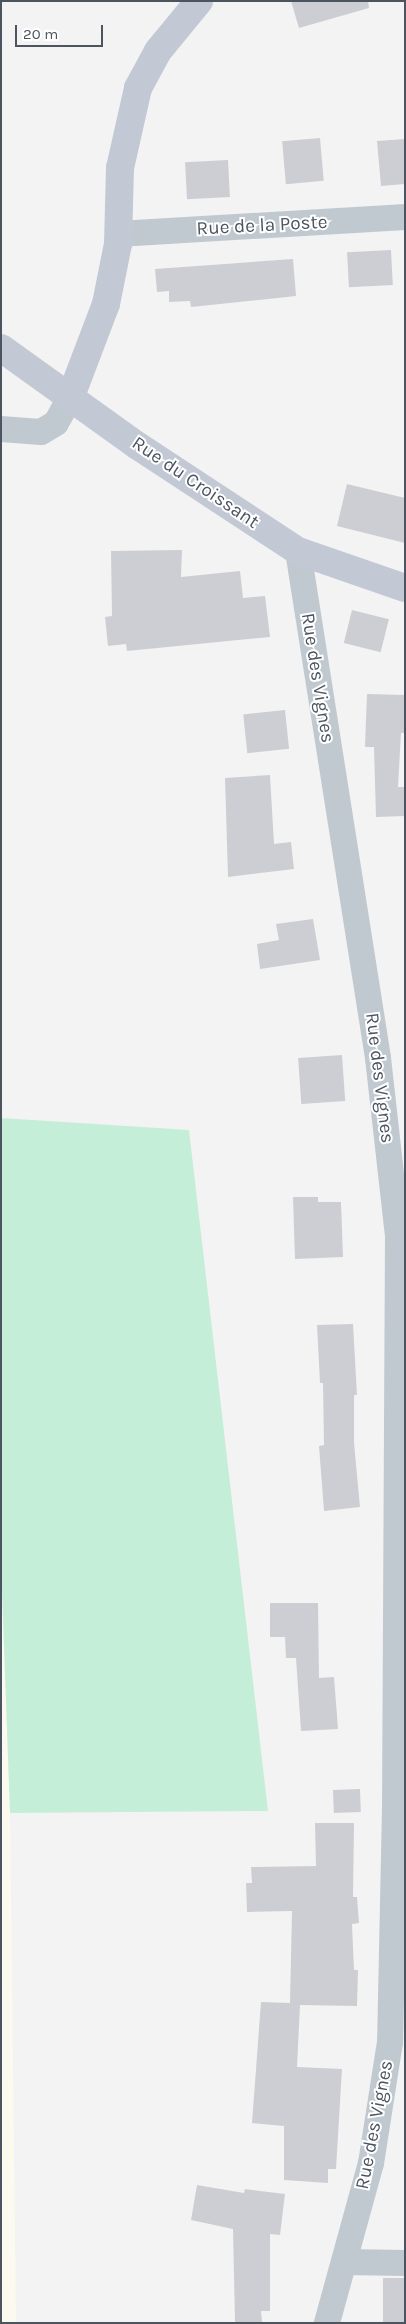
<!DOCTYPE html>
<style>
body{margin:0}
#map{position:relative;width:406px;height:2324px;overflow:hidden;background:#f4f3f3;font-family:Karla,sans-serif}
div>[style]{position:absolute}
.commercial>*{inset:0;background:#fcf9ef}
.green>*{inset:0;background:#c5eed8}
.building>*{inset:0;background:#cdced4;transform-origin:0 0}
.street>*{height:26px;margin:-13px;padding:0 13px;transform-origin:13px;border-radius:13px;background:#c1c9d0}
.secondary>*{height:28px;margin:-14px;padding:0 14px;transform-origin:14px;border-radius:14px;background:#c2c9d5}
span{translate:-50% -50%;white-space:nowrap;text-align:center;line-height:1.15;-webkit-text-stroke:4px #fff;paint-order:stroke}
.street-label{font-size:19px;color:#4b545f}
.frame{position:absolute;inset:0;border:2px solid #4b545f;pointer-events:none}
.scale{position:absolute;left:15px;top:25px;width:88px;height:22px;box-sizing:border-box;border:2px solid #4b545f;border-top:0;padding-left:6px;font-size:15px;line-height:18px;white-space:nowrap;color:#4b545f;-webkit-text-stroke:4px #fff;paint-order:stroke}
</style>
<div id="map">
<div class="commercial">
<div style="clip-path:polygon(1px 1562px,10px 1813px,16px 2323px,1px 2323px)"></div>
</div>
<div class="green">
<div style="clip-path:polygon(1px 1118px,189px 1130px,268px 1811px,10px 1813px,1px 1562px)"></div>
</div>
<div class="building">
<div style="clip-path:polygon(291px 1px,368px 1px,369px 8px,299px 28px)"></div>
<div style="left:320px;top:138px;width:43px;height:38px;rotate:85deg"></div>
<div style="clip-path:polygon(405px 139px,405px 184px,381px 186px,377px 141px)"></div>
<div style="left:228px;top:160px;width:37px;height:43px;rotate:87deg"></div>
<div style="left:391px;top:250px;width:35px;height:44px;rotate:87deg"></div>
<div style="clip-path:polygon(293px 259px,296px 296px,191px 307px,190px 301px,169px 302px,169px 291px,157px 292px,155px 269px)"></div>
<div style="clip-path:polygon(347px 484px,405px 498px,405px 543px,337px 526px)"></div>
<div style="clip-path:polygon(182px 550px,181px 577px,240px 571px,243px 598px,265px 596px,270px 637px,127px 651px,126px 644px,108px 646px,105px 617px,112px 616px,111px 551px)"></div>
<div style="left:352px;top:610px;width:38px;height:34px;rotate:14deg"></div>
<div style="clip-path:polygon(367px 694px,405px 695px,405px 733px,401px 733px,398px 787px,405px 787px,405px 816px,376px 817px,374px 747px,365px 747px)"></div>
<div style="left:285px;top:710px;width:39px;height:42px;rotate:84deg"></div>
<div style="clip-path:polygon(270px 775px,274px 844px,291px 842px,294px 869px,228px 877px,225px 778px)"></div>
<div style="clip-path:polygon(313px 919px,320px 960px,260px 969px,257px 944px,279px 940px,276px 924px)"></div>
<div style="left:342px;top:1055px;width:46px;height:44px;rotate:86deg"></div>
<div style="clip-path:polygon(293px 1197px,318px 1197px,318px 1202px,341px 1202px,343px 1257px,295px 1259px)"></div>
<div style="clip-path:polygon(353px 1324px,357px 1395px,354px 1395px,354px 1443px,360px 1507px,324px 1511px,319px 1446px,324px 1445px,323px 1383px,320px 1383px,317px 1325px)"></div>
<div style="clip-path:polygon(270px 1603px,318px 1603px,319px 1678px,334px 1677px,338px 1729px,301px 1731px,296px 1658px,286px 1658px,285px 1637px,270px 1637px)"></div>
<div style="left:360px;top:1789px;width:23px;height:27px;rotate:88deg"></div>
<div style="clip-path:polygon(315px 1823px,354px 1823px,353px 1897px,357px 1897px,359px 1923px,352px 1924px,354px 1970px,358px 1970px,357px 2006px,300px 2005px,297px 2067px,342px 2069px,336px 2169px,328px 2169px,328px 2183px,284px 2180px,284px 2126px,252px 2123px,261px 2002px,290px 2003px,292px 1911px,247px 1912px,246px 1883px,252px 1883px,251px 1867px,316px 1866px)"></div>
<div style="clip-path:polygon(197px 2185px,244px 2193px,245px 2189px,285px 2194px,280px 2235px,270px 2234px,270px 2311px,261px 2311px,262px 2322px,235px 2322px,233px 2229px,191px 2220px)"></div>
<div style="left:383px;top:2278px;width:22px;height:45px"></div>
</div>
<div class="street">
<div style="left:118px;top:234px;width:288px;rotate:-3.4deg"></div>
<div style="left:1px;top:429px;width:40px;rotate:4.3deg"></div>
<div style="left:41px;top:432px;width:17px;rotate:-31deg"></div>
<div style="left:56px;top:423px;width:31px;rotate:-61deg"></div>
<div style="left:298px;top:551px;width:513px;rotate:81.03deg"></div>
<div style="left:378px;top:1058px;width:178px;rotate:83.6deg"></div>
<div style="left:398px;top:1235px;width:572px;rotate:90.3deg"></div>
<div style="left:395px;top:1807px;width:235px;rotate:91.2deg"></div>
<div style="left:390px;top:2042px;width:122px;rotate:98.9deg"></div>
<div style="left:371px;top:2163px;width:166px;rotate:105.4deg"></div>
<div style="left:344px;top:2262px;width:61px;rotate:0.9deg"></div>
</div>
<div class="secondary">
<div style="left:1px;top:348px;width:168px;rotate:35.6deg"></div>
<div style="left:138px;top:446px;width:191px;rotate:33.3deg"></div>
<div style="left:298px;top:551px;width:113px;rotate:19.1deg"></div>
<div style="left:71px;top:396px;width:98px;rotate:-69.2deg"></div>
<div style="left:106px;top:304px;width:61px;rotate:-78.7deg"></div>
<div style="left:118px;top:244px;width:76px;rotate:-88.5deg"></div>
<div style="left:120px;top:168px;width:82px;rotate:-77.3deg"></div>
<div style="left:138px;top:88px;width:42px;rotate:-61.6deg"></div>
<div style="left:158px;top:51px;width:65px;rotate:-50.6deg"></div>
</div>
<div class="street-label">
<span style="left:262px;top:226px;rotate:-3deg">Rue de la Poste</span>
<span style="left:195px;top:483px;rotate:34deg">Rue du Croissant</span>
<span style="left:317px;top:678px;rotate:81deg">Rue des Vignes</span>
<span style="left:379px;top:1078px;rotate:83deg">Rue des Vignes</span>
<span style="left:375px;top:2125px;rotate:-79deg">Rue des Vignes</span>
</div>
<div class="frame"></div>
<div class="scale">20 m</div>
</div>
